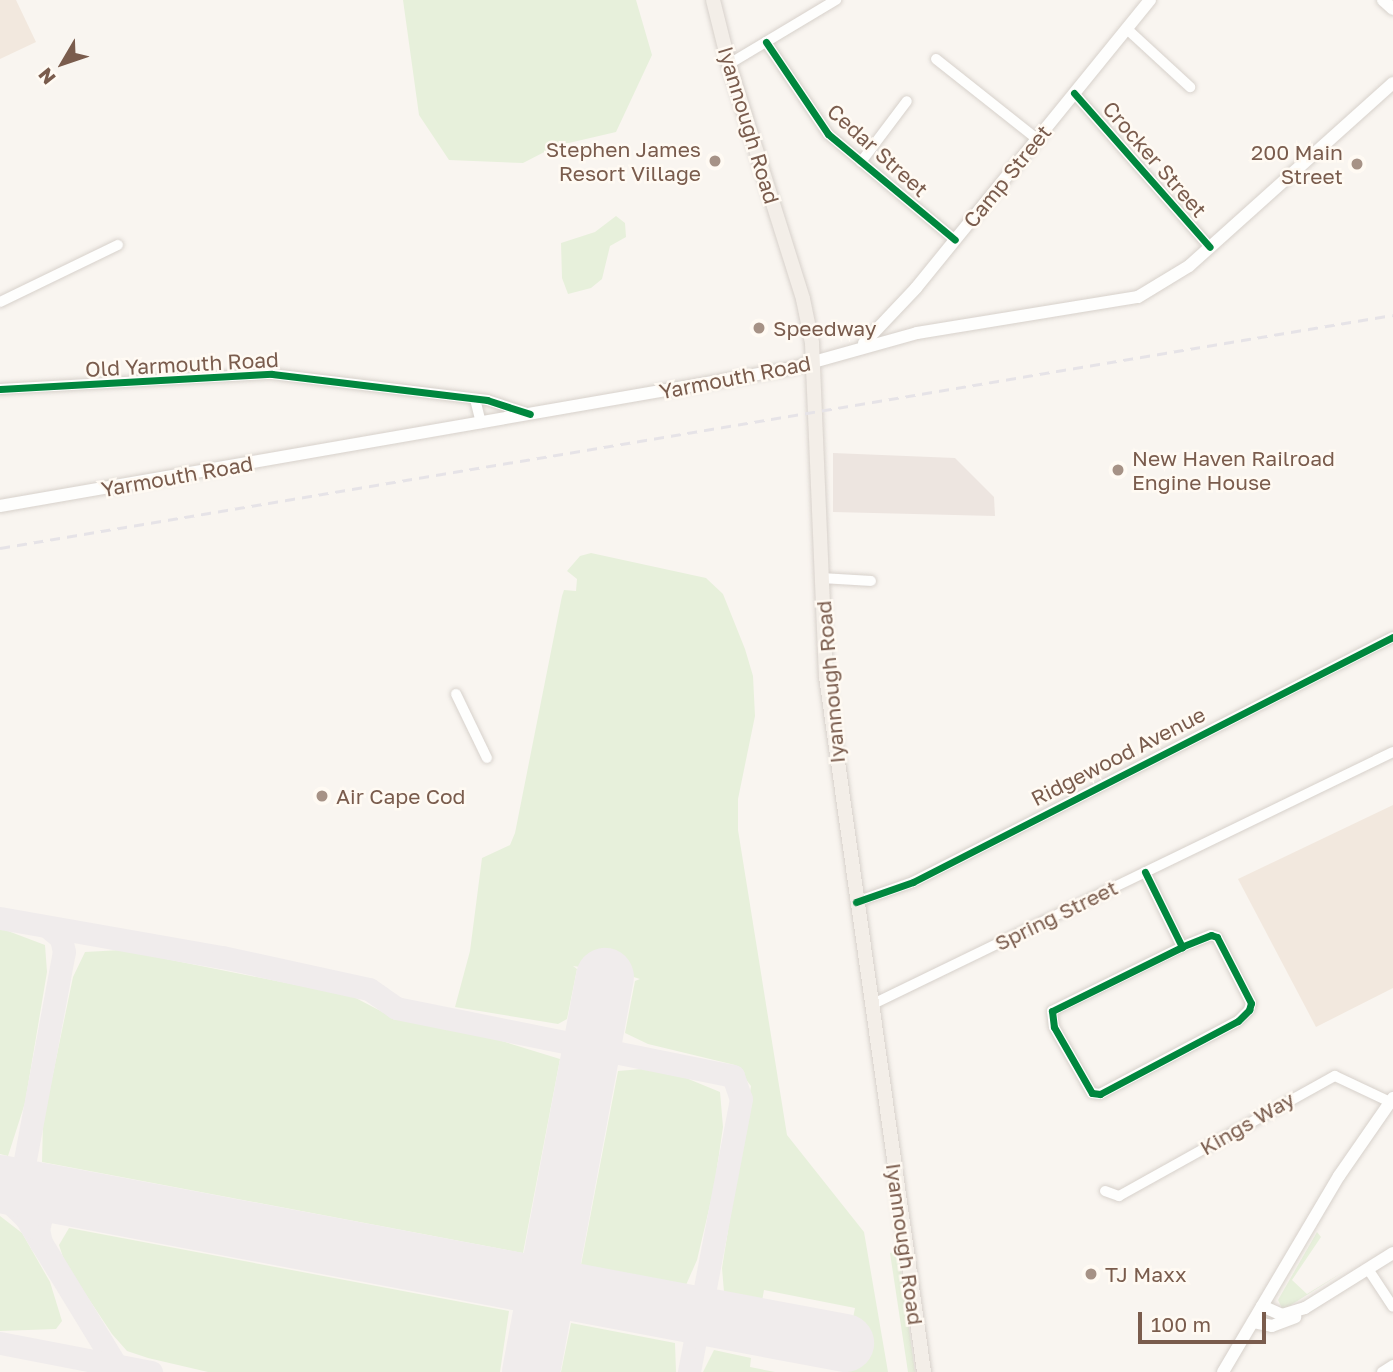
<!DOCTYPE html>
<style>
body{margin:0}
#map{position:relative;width:1393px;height:1372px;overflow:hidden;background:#f9f5f0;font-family:"Golos Text",sans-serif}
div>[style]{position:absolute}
.residential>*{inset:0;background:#f2e8de}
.industrial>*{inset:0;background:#ede5e0}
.green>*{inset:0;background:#e7f0db}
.taxiway>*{height:23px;margin:-11.5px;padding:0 11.5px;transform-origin:11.5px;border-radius:11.5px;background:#f0ecec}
.runway>*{height:58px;margin:-29px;padding:0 29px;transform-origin:29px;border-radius:29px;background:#f0ecec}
.roads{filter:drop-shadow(0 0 2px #d7d1cb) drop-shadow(0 0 2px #d7d1cb)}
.minor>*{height:10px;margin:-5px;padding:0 5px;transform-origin:5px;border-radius:5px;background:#fefefd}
.tertiary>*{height:12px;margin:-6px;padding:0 6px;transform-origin:6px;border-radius:6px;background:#fefefd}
.secondary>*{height:12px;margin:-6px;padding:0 6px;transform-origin:6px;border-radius:6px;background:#fefefd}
.primary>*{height:14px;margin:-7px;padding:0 7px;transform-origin:7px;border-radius:7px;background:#f3eee8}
.rail>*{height:2.5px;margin-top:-1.25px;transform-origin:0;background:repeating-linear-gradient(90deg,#e6e3e7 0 10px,transparent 0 17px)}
.cycleway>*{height:7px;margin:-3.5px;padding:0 3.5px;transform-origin:3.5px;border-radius:3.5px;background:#00873e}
.dots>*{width:19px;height:19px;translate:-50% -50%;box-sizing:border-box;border:4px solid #fffaf3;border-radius:50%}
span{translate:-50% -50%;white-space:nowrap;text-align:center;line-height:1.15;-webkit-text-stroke:5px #fffaf3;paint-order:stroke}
.street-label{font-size:21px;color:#7a5c4d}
.poi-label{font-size:21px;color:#7a5c4d}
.right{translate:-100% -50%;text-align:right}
.left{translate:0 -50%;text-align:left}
.north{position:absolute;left:28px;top:28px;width:70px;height:70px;-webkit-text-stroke:5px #fffaf3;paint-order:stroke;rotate:231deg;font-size:19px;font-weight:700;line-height:28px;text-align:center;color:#7a5c4d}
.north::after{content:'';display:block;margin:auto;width:24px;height:32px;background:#7a5c4d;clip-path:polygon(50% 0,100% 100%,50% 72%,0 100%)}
.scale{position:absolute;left:1138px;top:1312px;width:128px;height:32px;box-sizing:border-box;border:4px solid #7a5c4d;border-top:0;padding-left:9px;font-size:21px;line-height:24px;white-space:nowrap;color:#7a5c4d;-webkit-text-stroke:5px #fffaf3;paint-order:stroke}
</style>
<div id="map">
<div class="residential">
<div style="clip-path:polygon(0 0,16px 0,36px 42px,0 59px)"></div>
<div style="clip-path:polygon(1393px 805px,1393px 988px,1316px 1027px,1238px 879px)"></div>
</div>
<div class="industrial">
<div style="clip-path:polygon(833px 453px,955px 458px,994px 497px,995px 516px,833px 512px)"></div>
</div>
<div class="green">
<div style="clip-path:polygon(403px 0,636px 0,652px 55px,616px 132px,556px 146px,523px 163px,449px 160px,419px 115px)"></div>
<div style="clip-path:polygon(616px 216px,625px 223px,626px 237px,610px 246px,602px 279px,591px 288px,568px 294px,562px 278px,561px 243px,595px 232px)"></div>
<div style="clip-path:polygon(591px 553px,706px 578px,723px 594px,745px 649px,753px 676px,755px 716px,738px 799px,738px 830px,787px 1135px,864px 1232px,888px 1372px,842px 1372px,845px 1358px,854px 1360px,859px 1336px,850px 1333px,855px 1308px,764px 1290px,762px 1301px,724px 1292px,722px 1268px,751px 1086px,735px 1065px,648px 1044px,625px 1033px,635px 981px,640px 979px,627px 975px,625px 981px,586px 974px,587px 968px,573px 966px,577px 969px,567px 1019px,558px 1024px,455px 1007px,470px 951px,482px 858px,510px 845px,515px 833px,562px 596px,564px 590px,576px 591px,577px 579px,567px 571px,580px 556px)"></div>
<div style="clip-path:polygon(0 928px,45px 945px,47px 972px,25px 1103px,8px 1156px,0 1154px)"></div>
<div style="clip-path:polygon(121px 950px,352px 996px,392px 1017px,489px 1037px,560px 1059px,523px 1253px,42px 1162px,43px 1122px,73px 977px,85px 952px)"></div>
<div style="clip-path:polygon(642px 1069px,686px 1078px,720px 1092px,723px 1127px,714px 1188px,697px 1260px,686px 1285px,581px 1265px,618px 1071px)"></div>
<div style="clip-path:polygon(0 1216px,22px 1233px,50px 1282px,62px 1321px,56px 1329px,0 1331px)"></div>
<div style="clip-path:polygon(69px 1228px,509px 1311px,500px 1372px,208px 1372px,148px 1358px,127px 1351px,112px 1334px,65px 1263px,59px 1245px)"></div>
<div style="clip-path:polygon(1317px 1232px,1321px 1237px,1292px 1280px,1307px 1294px,1348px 1269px,1283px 1310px,1278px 1300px)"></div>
<div style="clip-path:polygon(898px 1250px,906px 1306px,915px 1372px,908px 1372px,890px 1253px)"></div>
<div style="clip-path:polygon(571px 1323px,675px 1343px,676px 1372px,561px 1372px)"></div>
<div style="clip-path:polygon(714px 1350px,751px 1358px,750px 1367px,775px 1372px,703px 1372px)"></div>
</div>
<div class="taxiway">
<div style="left:0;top:918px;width:225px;rotate:10deg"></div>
<div style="left:222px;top:957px;width:150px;rotate:12.3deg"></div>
<div style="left:369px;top:989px;width:33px;rotate:35deg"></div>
<div style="left:396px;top:1008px;width:344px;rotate:11.4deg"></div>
<div style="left:733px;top:1076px;width:24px;rotate:71deg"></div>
<div style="left:741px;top:1099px;width:278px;rotate:100.8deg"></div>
<div style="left:24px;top:1165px;width:19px;rotate:74deg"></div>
<div style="left:29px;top:1183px;width:17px;rotate:33deg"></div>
<div style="left:0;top:1183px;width:14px;rotate:-17deg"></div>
<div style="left:13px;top:1179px;width:18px;rotate:-52deg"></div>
<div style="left:24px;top:1165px;width:217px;rotate:-79.4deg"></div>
<div style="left:64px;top:952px;width:14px;rotate:-102deg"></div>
<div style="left:61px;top:938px;width:16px;rotate:-140deg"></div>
<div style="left:0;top:1193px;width:36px;rotate:44deg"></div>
<div style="left:26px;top:1218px;width:180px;rotate:58.6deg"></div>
<div style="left:41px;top:1243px;width:14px;rotate:-102deg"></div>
<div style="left:38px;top:1229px;width:16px;rotate:-75deg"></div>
<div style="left:42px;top:1214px;width:16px;rotate:-45deg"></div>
<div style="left:53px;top:1203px;width:21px;rotate:-14deg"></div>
<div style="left:673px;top:1313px;width:21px;rotate:31deg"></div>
<div style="left:691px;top:1324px;width:14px;rotate:69deg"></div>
<div style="left:0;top:1343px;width:154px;rotate:10.9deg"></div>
</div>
<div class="runway">
<div style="left:0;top:1184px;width:860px;rotate:10.66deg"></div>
<div style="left:531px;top:1372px;width:402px;rotate:-79.4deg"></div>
</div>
<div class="roads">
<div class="minor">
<div style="left:1127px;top:29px;width:86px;rotate:42.6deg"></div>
<div style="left:766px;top:42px;width:111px;rotate:56deg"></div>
<div style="left:828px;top:134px;width:165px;rotate:39.8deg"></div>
<div style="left:936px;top:59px;width:129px;rotate:38.4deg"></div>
<div style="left:729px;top:64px;width:125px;rotate:-30.9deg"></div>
<div style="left:1074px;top:93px;width:205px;rotate:48.6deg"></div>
<div style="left:861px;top:162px;width:76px;rotate:-53deg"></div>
<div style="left:0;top:302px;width:131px;rotate:-25.8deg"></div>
<div style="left:0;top:389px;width:272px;rotate:-3.2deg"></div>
<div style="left:272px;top:374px;width:217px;rotate:6.9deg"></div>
<div style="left:487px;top:400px;width:42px;rotate:18deg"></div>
<div style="left:475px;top:399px;width:25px;rotate:76deg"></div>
<div style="left:822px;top:578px;width:49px;rotate:3.5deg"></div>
<div style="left:456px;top:694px;width:71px;rotate:64.2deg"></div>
<div style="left:1145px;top:872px;width:84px;rotate:63.7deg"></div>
<div style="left:1182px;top:947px;width:145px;rotate:153.8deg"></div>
<div style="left:1052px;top:1011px;width:16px;rotate:83deg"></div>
<div style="left:1054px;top:1027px;width:76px;rotate:60.1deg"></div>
<div style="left:1092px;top:1093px;width:8px;rotate:7deg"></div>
<div style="left:1100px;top:1094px;width:156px;rotate:-27.9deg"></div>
<div style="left:1238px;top:1021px;width:16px;rotate:-45deg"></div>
<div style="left:1249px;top:1010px;width:7px;rotate:-74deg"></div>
<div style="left:1251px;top:1003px;width:74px;rotate:-117.3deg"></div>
<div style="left:1217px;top:937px;width:6px;rotate:-162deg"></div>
<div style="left:1211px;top:935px;width:31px;rotate:158deg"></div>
<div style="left:856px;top:902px;width:60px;rotate:-19.3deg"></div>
<div style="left:913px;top:882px;width:539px;rotate:-27.04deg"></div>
<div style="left:871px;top:1005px;width:580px;rotate:-25.86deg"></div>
<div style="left:1105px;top:1191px;width:15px;rotate:20deg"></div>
<div style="left:1119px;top:1196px;width:247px;rotate:-29.1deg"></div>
<div style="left:1335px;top:1076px;width:61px;rotate:25.3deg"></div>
<div style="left:1368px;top:1269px;width:45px;rotate:56.7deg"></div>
<div style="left:1382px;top:1372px;width:13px;rotate:-32deg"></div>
</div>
<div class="tertiary">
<div style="left:1262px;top:1306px;width:22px;rotate:24deg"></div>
<div style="left:1282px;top:1315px;width:24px;rotate:-17deg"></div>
<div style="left:1305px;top:1308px;width:104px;rotate:-32deg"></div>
<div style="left:1253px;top:1322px;width:19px;rotate:12deg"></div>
<div style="left:1272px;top:1326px;width:25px;rotate:-21deg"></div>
</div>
<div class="secondary">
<div style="left:1383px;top:0;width:13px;rotate:42deg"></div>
<div style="left:864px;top:343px;width:76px;rotate:-46.6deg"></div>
<div style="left:916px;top:288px;width:371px;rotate:-50.9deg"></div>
<div style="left:0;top:506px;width:804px;rotate:-9.88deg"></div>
<div style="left:792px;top:368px;width:130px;rotate:-15.6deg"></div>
<div style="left:917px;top:333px;width:224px;rotate:-9.3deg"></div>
<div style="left:1138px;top:297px;width:60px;rotate:-31.3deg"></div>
<div style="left:1189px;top:266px;width:274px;rotate:-41.9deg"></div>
<div style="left:1223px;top:1372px;width:228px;rotate:-59.4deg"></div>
<div style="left:1339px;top:1176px;width:95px;rotate:-55.3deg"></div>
</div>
<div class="primary">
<div style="left:713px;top:0;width:66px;rotate:76deg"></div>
<div style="left:729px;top:64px;width:246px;rotate:72.5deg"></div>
<div style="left:803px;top:299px;width:45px;rotate:78.4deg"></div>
<div style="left:812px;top:343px;width:334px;rotate:87.6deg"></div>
<div style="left:826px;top:677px;width:702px;rotate:81.97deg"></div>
</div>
</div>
<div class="rail">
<div style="left:0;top:548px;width:1412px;rotate:-9.5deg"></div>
</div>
<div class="cycleway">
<div style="left:766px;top:42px;width:111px;rotate:56deg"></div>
<div style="left:828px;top:134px;width:165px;rotate:39.8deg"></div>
<div style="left:1074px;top:93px;width:205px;rotate:48.6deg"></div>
<div style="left:0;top:389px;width:272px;rotate:-3.2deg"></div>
<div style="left:272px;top:374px;width:217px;rotate:6.9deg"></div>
<div style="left:487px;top:400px;width:45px;rotate:18deg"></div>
<div style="left:1145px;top:872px;width:84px;rotate:63.7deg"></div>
<div style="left:1182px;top:947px;width:145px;rotate:153.8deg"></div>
<div style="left:1052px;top:1011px;width:16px;rotate:83deg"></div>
<div style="left:1054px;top:1027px;width:76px;rotate:60.1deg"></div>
<div style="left:1092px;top:1093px;width:8px;rotate:7deg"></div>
<div style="left:1100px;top:1094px;width:156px;rotate:-27.9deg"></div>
<div style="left:1238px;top:1021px;width:16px;rotate:-45deg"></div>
<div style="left:1249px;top:1010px;width:7px;rotate:-74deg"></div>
<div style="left:1251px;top:1003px;width:74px;rotate:-117.3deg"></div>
<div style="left:1217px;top:937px;width:6px;rotate:-162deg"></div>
<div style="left:1211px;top:935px;width:31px;rotate:158deg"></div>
<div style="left:856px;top:902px;width:60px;rotate:-19.3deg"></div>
<div style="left:913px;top:882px;width:539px;rotate:-27.04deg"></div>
</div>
<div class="dots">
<div style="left:715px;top:161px;background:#a69286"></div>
<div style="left:1357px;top:164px;background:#a69286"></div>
<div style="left:759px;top:328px;background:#a69286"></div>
<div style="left:1118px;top:470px;background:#a69286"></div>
<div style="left:322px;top:796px;background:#a69286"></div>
<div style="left:1091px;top:1274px;background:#a69286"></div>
</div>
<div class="street-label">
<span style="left:749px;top:125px;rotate:73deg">Iyannough Road</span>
<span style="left:878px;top:150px;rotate:42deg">Cedar Street</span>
<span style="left:1155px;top:159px;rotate:49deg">Crocker Street</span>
<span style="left:1007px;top:176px;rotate:-51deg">Camp Street</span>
<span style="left:182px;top:364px;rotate:-3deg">Old Yarmouth Road</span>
<span style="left:735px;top:377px;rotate:-11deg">Yarmouth Road</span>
<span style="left:177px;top:476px;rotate:-10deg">Yarmouth Road</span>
<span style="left:830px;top:682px;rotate:-95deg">Iyannough Road</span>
<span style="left:1118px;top:756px;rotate:-27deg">Ridgewood Avenue</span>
<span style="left:1056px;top:915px;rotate:-26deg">Spring Street</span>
<span style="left:1247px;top:1123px;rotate:-30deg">Kings Way</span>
<span style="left:905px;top:1244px;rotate:82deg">Iyannough Road</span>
</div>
<div class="poi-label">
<span class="right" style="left:701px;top:161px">Stephen James<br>Resort Village</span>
<span class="right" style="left:1343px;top:164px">200 Main<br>Street</span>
<span class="left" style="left:773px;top:328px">Speedway</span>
<span class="left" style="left:1132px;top:470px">New Haven Railroad<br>Engine House</span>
<span class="left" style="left:336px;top:796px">Air Cape Cod</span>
<span class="left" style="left:1105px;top:1274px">TJ Maxx</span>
</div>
<div class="north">N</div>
<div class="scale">100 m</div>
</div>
